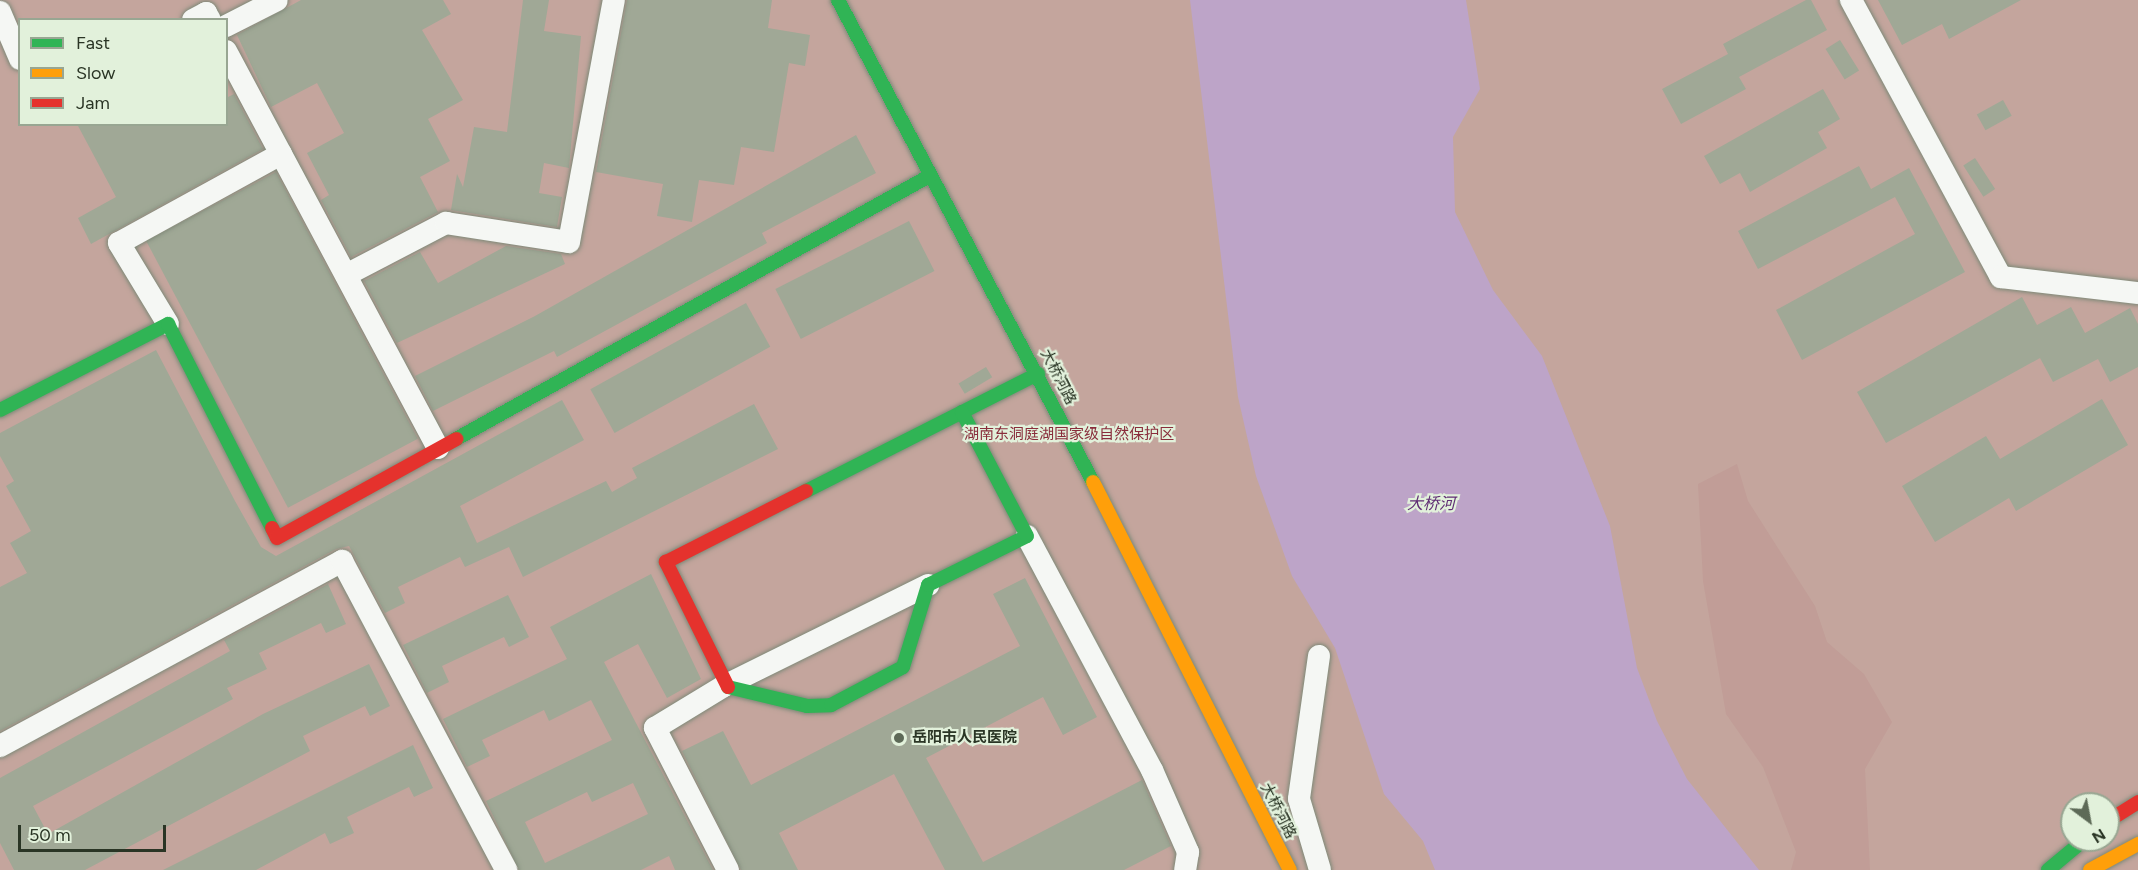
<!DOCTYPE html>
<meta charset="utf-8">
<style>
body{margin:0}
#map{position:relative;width:2138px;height:870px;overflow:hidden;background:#bccbb5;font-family:Figtree,"Noto Sans SC",sans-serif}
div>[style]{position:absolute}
.green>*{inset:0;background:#c4a59d}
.forest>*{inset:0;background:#c19d97}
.water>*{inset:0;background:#bda4c8}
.building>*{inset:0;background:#a0a896;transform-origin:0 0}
.roads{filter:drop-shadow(0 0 2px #7e8978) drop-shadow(0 0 2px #7e8978)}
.street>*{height:22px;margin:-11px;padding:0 11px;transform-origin:11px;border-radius:11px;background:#f5f7f4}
.fast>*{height:14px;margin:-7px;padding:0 7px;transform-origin:7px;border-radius:7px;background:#30b455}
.slow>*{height:14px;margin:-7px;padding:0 7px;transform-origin:7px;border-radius:7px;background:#ff9f0a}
.jam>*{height:14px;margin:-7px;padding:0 7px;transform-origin:7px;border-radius:7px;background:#e5322d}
.dots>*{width:16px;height:16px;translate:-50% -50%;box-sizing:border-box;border:3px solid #e2f1db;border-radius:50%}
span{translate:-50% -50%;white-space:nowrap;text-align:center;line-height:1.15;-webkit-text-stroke:4.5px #e2f1db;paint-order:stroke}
.street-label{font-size:15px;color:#2a3525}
.park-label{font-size:15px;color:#892d3b}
.poi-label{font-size:15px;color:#2a3525;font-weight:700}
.left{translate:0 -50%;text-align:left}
.water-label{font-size:16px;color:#5f2c74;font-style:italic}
.legend{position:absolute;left:18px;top:18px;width:210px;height:108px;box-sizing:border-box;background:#e2f1db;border:2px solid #98a692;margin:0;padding:8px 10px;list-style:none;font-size:18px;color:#2a3525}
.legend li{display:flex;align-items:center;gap:12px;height:30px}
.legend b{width:30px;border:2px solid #98a692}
.north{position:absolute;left:2060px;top:792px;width:60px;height:60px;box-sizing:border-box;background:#e2f1db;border:2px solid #98a692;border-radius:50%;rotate:148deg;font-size:16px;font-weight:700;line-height:24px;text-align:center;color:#2a3525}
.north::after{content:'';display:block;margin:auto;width:21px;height:27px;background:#5d6a57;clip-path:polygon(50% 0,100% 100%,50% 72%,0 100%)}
.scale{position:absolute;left:18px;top:825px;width:148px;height:27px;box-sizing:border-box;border:3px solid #2a3525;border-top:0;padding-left:8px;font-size:18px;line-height:21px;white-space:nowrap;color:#2a3525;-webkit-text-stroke:4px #e2f1db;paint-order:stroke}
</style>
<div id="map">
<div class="green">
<div style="clip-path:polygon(evenodd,0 0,2138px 0,2138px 870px,0 870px,0 0,20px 20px,226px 20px,226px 124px,20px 124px,20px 20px,0 0,2072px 804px,2108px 804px,2108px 840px,2072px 840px,2072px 804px)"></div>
</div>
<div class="forest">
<div style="clip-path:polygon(1737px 464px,1748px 501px,1815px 606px,1827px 642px,1864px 674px,1892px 722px,1865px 769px,1870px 870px,1791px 870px,1796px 852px,1763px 767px,1726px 714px,1703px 581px,1698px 484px)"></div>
</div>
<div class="water">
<div style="clip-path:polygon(1190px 0,1466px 0,1480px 89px,1453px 137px,1455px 212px,1493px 290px,1542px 356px,1610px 526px,1637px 668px,1657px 721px,1687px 779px,1759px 870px,1435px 870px,1423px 841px,1384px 794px,1335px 648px,1292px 576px,1256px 476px,1238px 397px)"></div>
</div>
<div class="building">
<div style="clip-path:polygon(301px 0,443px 0,451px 14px,422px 30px,463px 100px,428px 119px,450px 161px,420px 177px,438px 212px,351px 257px,321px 200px,329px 195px,307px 153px,344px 133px,317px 83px,271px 107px,237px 35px)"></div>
<div style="clip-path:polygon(523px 0,549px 0,544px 31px,581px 36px,569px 168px,544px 163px,539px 193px,562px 197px,557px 227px,451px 210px,457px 174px,463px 187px,474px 127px,507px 132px)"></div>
<div style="clip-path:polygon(627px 0,772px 0,768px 28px,810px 35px,805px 66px,789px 63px,774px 152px,741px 147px,734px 185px,699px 180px,692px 222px,657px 216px,663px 184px,596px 172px)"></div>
<div style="clip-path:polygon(1806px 0,1811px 0,1827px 30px,1739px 77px,1746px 89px,1681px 124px,1662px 89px,1728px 54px,1723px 44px)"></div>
<div style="clip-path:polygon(1878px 0,2021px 0,1949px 39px,1942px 24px,1902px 45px)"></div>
<div style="left:1840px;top:40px;width:36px;height:17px;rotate:58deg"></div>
<div style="clip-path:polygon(1823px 89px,1840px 119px,1818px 132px,1827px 148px,1750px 192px,1740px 173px,1720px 184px,1704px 156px)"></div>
<div style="clip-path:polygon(234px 94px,263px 149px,91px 244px,78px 218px,116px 197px,77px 124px,226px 124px,226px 98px)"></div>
<div style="left:2003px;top:100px;width:18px;height:30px;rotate:61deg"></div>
<div style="clip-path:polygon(856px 135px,876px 173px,762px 233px,767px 243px,557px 357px,554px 351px,433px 411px,415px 376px,535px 316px)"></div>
<div style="left:1975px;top:158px;width:37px;height:14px;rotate:57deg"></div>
<div style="clip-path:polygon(1859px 166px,1871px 189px,1909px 168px,1965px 272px,1802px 360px,1776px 310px,1915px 234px,1895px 197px,1758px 269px,1738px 231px)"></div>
<div style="left:276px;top:172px;width:302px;height:147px;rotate:62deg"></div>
<div style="left:909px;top:221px;width:56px;height:150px;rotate:63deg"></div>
<div style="clip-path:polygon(506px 246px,561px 254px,565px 264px,397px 343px,364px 281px,420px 252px,438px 283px)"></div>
<div style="clip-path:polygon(2022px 297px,2037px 325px,2071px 307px,2085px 333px,2130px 308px,2138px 324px,2138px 367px,2110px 382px,2098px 359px,2053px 382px,2040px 358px,1886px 443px,1857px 392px)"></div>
<div style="left:746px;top:303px;width:50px;height:178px;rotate:61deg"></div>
<div style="clip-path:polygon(156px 350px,235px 501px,261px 547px,276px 556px,562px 400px,584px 440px,460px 506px,477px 543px,606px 481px,612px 492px,637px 478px,632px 468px,754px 404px,778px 449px,523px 577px,509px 547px,465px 567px,460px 557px,398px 587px,405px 603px,385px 613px,349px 546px,336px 549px,0 731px,0 587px,27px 573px,10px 543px,31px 531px,6px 486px,14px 481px,0 456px,0 433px)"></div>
<div style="left:986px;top:367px;width:12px;height:32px;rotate:59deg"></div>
<div style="clip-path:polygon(2102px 399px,2128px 445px,2016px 511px,2009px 498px,1935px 542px,1902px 486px,1986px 436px,2000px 459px)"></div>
<div style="clip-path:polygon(evenodd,651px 574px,701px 679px,667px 698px,638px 644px,604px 662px,713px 870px,675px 870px,669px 856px,641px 870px,519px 870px,486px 801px,612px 740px,591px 700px,549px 721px,544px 710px,482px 740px,490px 756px,467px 767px,443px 719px,567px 659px,550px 627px,651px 574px,633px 783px,648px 814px,545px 863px,525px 822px,587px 792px,592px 802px,633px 783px)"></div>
<div style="clip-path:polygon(1025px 578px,1097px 717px,1063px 735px,1043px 697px,926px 758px,983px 862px,1142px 780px,1171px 846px,1124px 870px,945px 870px,894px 774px,779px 833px,798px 870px,741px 870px,682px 751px,723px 731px,751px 785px,1020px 646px,993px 594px)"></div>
<div style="clip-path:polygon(328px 584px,346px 624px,326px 633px,321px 623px,259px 653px,267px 669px,227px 688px,233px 699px,33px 806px,48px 834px,263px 714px,369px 664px,390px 706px,370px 716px,365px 706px,303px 736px,310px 751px,85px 870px,14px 870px,0 843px,0 778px,230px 651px,224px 640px)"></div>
<div style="clip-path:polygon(508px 595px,529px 637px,509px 647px,504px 637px,442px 666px,449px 682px,427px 693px,403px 645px)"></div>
<div style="clip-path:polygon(413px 745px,433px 788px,414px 797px,409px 787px,347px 817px,354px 833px,330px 844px,325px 833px,256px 870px,163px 870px)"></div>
</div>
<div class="roads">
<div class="street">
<div style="left:1851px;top:0;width:315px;rotate:61.6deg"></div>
<div style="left:2001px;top:277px;width:138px;rotate:6.7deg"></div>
<div style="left:0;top:12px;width:51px;rotate:66.9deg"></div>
<div style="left:193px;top:20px;width:15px;rotate:-28deg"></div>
<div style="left:206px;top:13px;width:8px;rotate:60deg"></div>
<div style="left:226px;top:26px;width:57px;rotate:-27deg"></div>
<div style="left:226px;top:51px;width:450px;rotate:61.9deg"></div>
<div style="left:346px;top:275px;width:113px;rotate:-27.5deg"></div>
<div style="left:446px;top:223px;width:124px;rotate:8.8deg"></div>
<div style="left:569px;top:242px;width:246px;rotate:-79.5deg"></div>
<div style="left:168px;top:324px;width:95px;rotate:-121.2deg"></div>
<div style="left:119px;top:243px;width:185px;rotate:-28.8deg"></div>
<div style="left:1027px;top:536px;width:265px;rotate:61.9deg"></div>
<div style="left:1152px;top:770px;width:90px;rotate:66.3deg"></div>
<div style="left:1188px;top:852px;width:18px;rotate:99deg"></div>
<div style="left:1319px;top:656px;width:144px;rotate:98deg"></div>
<div style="left:1299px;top:799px;width:74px;rotate:73.5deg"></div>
<div style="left:0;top:746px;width:389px;rotate:-28.4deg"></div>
<div style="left:342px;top:561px;width:350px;rotate:62deg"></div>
<div style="left:728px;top:870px;width:160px;rotate:-117.2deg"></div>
<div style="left:655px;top:728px;width:81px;rotate:-31.3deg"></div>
<div style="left:724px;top:686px;width:228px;rotate:-26.3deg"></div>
</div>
<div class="fast">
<div style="left:838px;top:0;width:545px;rotate:62.12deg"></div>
<div style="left:0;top:410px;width:189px;rotate:-27.1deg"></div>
<div style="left:168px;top:324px;width:229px;rotate:63deg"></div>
<div style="left:456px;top:439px;width:543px;rotate:-29.06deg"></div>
<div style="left:806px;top:491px;width:260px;rotate:-26.8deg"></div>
<div style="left:728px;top:687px;width:81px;rotate:13.5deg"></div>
<div style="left:807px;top:706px;width:24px;rotate:-2deg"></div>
<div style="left:831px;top:705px;width:81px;rotate:-27.8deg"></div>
<div style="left:903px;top:667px;width:86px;rotate:-73deg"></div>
<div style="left:928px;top:585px;width:110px;rotate:-26.3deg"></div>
<div style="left:1027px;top:536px;width:140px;rotate:-117.7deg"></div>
<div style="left:2048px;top:870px;width:47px;rotate:-39.8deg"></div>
</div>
<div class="slow">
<div style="left:1093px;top:482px;width:435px;rotate:63.1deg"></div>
<div style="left:2090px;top:870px;width:55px;rotate:-28.4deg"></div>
</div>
<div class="jam">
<div style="left:272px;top:528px;width:11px;rotate:63deg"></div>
<div style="left:277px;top:538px;width:205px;rotate:-28.9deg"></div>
<div style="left:728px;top:687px;width:140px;rotate:-116.4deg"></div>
<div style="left:666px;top:562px;width:157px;rotate:-26.9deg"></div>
<div style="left:2108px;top:821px;width:36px;rotate:-32deg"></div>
</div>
</div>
<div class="dots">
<div style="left:899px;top:738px;background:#5d6a57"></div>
</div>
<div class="street-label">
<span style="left:1058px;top:377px;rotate:63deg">大桥河路</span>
<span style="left:1278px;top:811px;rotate:63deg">大桥河路</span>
</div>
<div class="park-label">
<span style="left:1069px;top:435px">湖南东洞庭湖国家级自然保护区</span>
</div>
<div class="poi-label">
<span class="left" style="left:912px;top:738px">岳阳市人民医院</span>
</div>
<div class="water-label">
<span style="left:1431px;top:504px">大桥河</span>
</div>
<ul class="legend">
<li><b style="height:8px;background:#30b455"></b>Fast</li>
<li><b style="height:8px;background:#ff9f0a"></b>Slow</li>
<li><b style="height:8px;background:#e5322d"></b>Jam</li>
</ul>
<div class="north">N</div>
<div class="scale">50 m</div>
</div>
